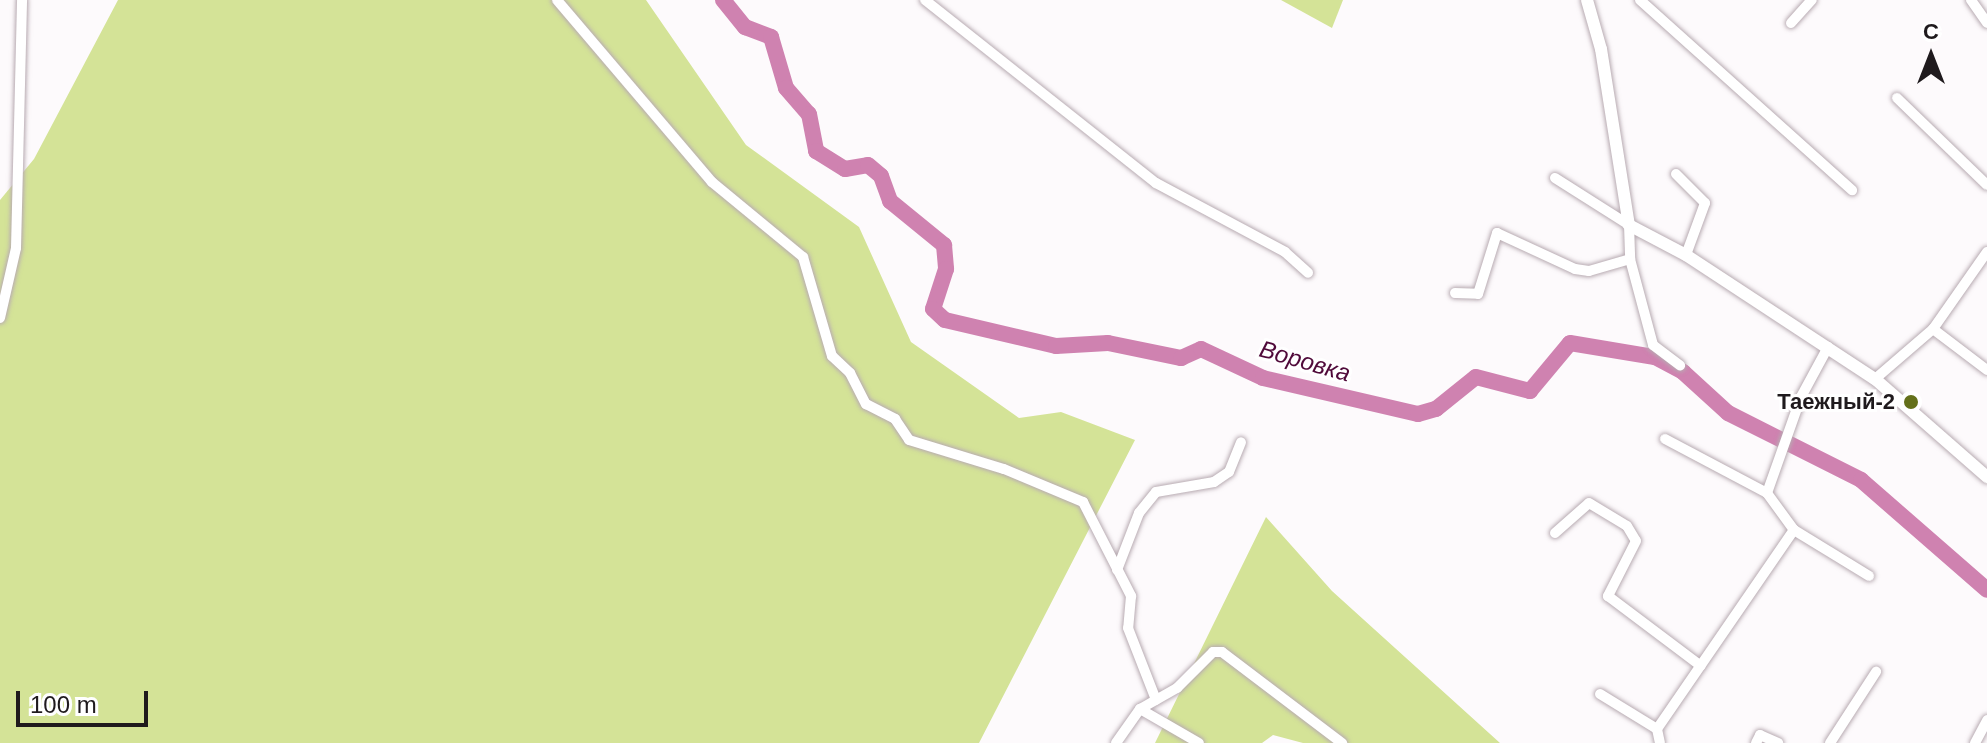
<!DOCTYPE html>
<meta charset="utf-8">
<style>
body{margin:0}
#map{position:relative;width:1987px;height:743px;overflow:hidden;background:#fdfafc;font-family:Helvetica,sans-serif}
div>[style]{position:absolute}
.green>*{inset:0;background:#d4e397}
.river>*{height:16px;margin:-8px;padding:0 8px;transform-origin:8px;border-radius:8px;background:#cf82b0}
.roads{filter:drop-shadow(0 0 2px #b8abb2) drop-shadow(0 0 2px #b8abb2)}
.minor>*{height:10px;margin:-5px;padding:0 5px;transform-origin:5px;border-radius:5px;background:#fff}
.tertiary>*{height:12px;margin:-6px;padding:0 6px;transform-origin:6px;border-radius:6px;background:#fff}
.dots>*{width:22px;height:22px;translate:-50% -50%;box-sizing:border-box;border:4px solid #fff;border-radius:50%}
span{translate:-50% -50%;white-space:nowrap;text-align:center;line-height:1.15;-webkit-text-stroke:6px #fff;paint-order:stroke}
.poi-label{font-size:22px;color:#1f1a1d;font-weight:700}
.right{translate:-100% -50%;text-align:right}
.water-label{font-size:24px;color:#500a3a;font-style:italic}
.north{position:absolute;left:1891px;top:16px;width:80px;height:80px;-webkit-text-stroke:6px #fff;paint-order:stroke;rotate:0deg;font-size:22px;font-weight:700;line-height:32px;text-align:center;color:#1f1a1d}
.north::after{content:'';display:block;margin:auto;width:28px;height:36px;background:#1f1a1d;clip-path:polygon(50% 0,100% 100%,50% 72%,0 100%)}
.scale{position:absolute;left:16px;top:691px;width:132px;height:36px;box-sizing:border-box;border:4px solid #1f1a1d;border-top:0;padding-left:10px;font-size:24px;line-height:28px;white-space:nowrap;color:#1f1a1d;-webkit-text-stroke:6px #fff;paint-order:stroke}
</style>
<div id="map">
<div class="green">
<div style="clip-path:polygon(118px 0,646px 0,746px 145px,859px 227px,911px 342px,1019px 418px,1061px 412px,1135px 440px,979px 743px,0 743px,0 200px,34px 159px)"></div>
<div style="clip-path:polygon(1281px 0,1343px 0,1332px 28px)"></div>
<div style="clip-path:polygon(1266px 517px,1332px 591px,1500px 743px,1303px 743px,1273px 735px,1262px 743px,1155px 743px)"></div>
</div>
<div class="river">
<div style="left:723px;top:0;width:35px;rotate:51deg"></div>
<div style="left:745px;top:27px;width:28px;rotate:21deg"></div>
<div style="left:771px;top:37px;width:53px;rotate:73.6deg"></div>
<div style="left:786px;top:88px;width:35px;rotate:49deg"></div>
<div style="left:809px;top:114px;width:38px;rotate:79deg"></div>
<div style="left:816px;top:151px;width:34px;rotate:32deg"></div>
<div style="left:845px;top:169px;width:23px;rotate:-10deg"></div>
<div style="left:868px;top:165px;width:17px;rotate:40deg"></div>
<div style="left:881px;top:176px;width:27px;rotate:70deg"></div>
<div style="left:890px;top:201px;width:70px;rotate:39.2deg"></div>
<div style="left:944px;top:245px;width:24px;rotate:85deg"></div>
<div style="left:946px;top:269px;width:42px;rotate:108deg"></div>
<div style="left:933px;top:309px;width:16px;rotate:43deg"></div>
<div style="left:945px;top:320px;width:114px;rotate:13.2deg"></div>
<div style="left:1056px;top:346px;width:52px;rotate:-3.3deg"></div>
<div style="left:1108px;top:343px;width:75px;rotate:11.6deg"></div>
<div style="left:1181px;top:358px;width:22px;rotate:-24deg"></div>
<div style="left:1201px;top:349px;width:68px;rotate:25.1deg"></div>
<div style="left:1263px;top:378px;width:159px;rotate:13.1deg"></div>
<div style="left:1418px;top:414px;width:19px;rotate:-16deg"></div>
<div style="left:1436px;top:409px;width:51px;rotate:-38.7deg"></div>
<div style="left:1476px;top:377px;width:56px;rotate:14.5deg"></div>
<div style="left:1530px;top:391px;width:62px;rotate:-50.2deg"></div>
<div style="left:1570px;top:343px;width:86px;rotate:9.4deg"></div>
<div style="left:1655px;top:357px;width:32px;rotate:28deg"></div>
<div style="left:1683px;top:372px;width:61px;rotate:42.3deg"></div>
<div style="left:1728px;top:413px;width:149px;rotate:26.7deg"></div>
<div style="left:1861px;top:480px;width:167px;rotate:41.1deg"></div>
</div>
<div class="roads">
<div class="minor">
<div style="left:557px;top:0;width:239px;rotate:49.6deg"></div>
<div style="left:712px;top:182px;width:118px;rotate:39.5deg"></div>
<div style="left:803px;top:257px;width:103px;rotate:73.7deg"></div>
<div style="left:832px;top:356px;width:25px;rotate:43deg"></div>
<div style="left:850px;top:373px;width:35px;rotate:63deg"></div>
<div style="left:866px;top:404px;width:33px;rotate:27deg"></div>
<div style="left:895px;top:419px;width:25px;rotate:56deg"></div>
<div style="left:909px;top:440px;width:99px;rotate:17deg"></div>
<div style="left:1004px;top:469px;width:86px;rotate:22.7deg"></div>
<div style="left:1083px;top:502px;width:106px;rotate:62.9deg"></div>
<div style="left:1131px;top:596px;width:32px;rotate:95deg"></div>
<div style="left:1128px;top:628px;width:77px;rotate:68.7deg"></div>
<div style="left:925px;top:0;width:295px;rotate:38.4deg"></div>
<div style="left:1156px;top:183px;width:146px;rotate:28.1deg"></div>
<div style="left:1285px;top:252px;width:31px;rotate:42deg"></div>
<div style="left:1640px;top:0;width:285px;rotate:41.9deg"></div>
<div style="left:1971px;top:0;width:28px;rotate:55deg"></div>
<div style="left:1791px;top:23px;width:31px;rotate:-48deg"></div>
<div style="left:1897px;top:98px;width:125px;rotate:44deg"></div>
<div style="left:1676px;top:174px;width:41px;rotate:45deg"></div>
<div style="left:1705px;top:203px;width:55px;rotate:110.1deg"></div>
<div style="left:1555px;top:178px;width:88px;rotate:32.4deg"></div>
<div style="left:1629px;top:225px;width:34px;rotate:88deg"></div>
<div style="left:1630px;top:259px;width:89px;rotate:75deg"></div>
<div style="left:1653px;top:345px;width:34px;rotate:37deg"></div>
<div style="left:1455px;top:293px;width:23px;rotate:2deg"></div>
<div style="left:1478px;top:294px;width:64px;rotate:-72.7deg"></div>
<div style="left:1497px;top:233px;width:86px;rotate:24.8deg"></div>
<div style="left:1575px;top:269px;width:14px;rotate:8deg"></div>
<div style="left:1589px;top:271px;width:43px;rotate:-16.3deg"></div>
<div style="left:0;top:318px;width:72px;rotate:-77.1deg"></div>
<div style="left:16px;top:248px;width:248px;rotate:-88.6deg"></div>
<div style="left:1933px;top:329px;width:68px;rotate:37.2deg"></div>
<div style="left:1875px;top:379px;width:77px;rotate:-40.8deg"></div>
<div style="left:1933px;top:329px;width:94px;rotate:-55deg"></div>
<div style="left:1665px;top:439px;width:115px;rotate:27.9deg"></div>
<div style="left:1794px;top:530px;width:88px;rotate:31.5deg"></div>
<div style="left:1555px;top:533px;width:45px;rotate:-41.4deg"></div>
<div style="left:1589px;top:503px;width:44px;rotate:31.2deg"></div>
<div style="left:1627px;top:526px;width:17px;rotate:59deg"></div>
<div style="left:1636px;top:541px;width:62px;rotate:117deg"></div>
<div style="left:1608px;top:596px;width:116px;rotate:37deg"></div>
<div style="left:1117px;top:570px;width:61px;rotate:-68.9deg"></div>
<div style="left:1139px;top:513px;width:27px;rotate:-51deg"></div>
<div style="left:1156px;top:492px;width:59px;rotate:-9.8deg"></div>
<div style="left:1214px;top:482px;width:18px;rotate:-34deg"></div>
<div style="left:1229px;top:472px;width:32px;rotate:-68deg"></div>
<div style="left:1600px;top:694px;width:67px;rotate:31.6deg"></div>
<div style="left:1657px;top:729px;width:242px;rotate:-55.5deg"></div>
<div style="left:1794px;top:530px;width:46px;rotate:-126.1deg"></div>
<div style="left:1767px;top:493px;width:102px;rotate:-70.5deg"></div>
<div style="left:1801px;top:397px;width:57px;rotate:-61.6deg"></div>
<div style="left:1140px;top:709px;width:68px;rotate:30deg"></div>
<div style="left:1657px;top:729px;width:14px;rotate:78deg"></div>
<div style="left:1116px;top:743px;width:42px;rotate:-54.8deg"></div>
<div style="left:1140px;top:709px;width:43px;rotate:-29.6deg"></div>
<div style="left:1177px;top:688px;width:51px;rotate:-45deg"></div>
<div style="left:1213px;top:652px;width:9px"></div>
<div style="left:1222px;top:652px;width:151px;rotate:37.2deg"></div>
<div style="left:1756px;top:743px;width:9px;rotate:-63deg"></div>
<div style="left:1760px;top:735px;width:20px;rotate:24deg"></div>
<div style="left:1830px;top:743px;width:85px;rotate:-57.1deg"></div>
<div style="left:1975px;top:743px;width:26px;rotate:-62deg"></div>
</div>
<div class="tertiary">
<div style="left:1587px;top:0;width:51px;rotate:74.1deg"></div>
<div style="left:1601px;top:49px;width:178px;rotate:81deg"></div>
<div style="left:1629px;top:225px;width:64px;rotate:27.8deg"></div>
<div style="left:1686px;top:255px;width:226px;rotate:33.3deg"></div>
<div style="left:1875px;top:379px;width:149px;rotate:41.2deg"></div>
</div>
</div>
<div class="dots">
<div style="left:1911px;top:402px;background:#64701a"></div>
</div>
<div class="poi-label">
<span class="right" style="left:1895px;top:402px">Таежный-2</span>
</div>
<div class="water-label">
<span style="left:1305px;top:361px;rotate:16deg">Воровка</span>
</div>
<div class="north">С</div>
<div class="scale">100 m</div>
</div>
